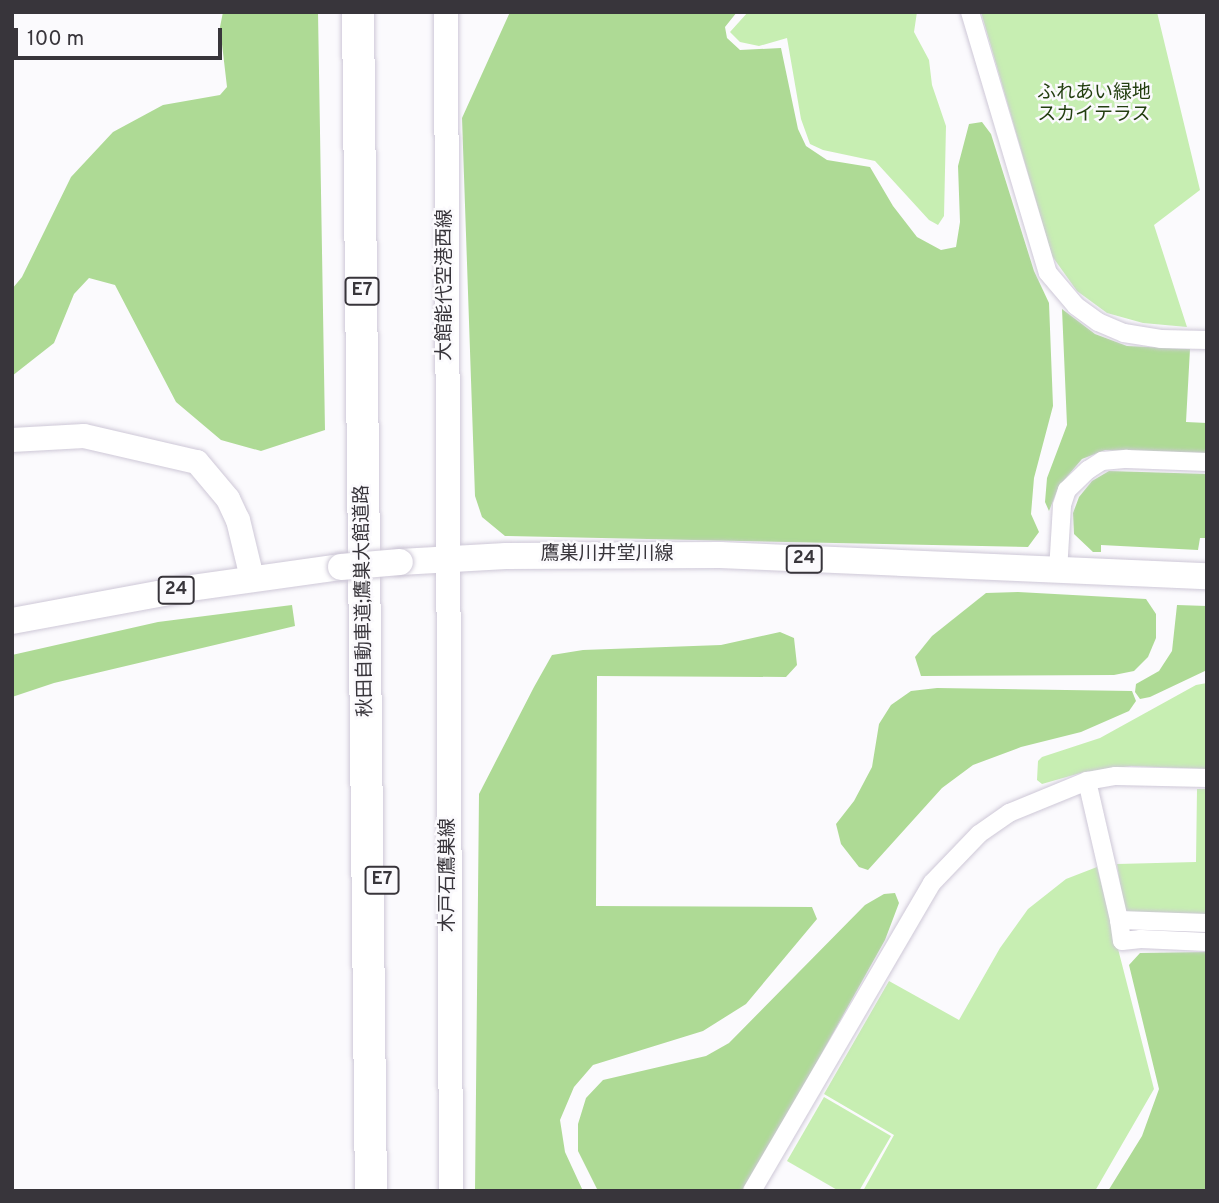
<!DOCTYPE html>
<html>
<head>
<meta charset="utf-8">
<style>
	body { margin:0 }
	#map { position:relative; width:1219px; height:1203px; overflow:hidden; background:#fbfafd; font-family:Overpass,"Noto Sans JP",sans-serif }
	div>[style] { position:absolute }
	.green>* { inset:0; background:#c7eeb2 }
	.forest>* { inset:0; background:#aeda95 }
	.roads { filter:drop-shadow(0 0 2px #cec8d7) drop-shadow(0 0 2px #cec8d7) }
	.street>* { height:18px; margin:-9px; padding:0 9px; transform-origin:9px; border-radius:9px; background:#fff }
	.secondary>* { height:24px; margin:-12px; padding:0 12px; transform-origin:12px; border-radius:12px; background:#fff }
	.primary>* { height:26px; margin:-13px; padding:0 13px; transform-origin:13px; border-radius:13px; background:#fff }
	.highway>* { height:32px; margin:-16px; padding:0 16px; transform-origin:16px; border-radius:16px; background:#fff }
	.bridges { filter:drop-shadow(0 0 2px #cec8d7) drop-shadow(0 0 2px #cec8d7) }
	.primary-bridge>* { height:26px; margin:-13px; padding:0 13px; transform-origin:13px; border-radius:13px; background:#fff }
	span { translate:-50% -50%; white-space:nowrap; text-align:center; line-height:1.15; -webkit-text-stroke:5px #fbfafd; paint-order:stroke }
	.shield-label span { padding:2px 5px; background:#fbfafd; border:2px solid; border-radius:5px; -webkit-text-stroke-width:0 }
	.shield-label { font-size:18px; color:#38353b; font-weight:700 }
	.park-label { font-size:19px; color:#233f10 }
	.street-label { font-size:19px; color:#38353b }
	.frame { position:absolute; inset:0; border:14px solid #38353b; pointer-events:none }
	.scale { position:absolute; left:14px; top:28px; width:208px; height:32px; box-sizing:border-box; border:4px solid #38353b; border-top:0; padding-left:9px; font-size:21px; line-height:24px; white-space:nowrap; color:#38353b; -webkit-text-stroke:5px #fbfafd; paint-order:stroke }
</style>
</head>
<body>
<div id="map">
	<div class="green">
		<div style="clip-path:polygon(748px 12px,917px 12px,914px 32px,929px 60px,932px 85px,946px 126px,944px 216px,938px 225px,929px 220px,875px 161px,823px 150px,810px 144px,801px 119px,787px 38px,759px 46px,740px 42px,730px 32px)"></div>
		<div style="clip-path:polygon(981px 12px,1157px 12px,1200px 190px,1154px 225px,1187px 327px,1143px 323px,1107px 313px,1077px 291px,1052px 256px)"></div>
		<div style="clip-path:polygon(1207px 683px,1207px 769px,1131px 766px,1084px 772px,1042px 784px,1037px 780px,1038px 761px,1042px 757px,1100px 738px,1196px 685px)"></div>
		<div style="clip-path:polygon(1197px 789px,1207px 789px,1207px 915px,1125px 916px,1117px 864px,1196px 862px)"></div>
		<div style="clip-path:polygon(1097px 867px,1154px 1089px,1095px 1191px,863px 1191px,894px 1135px,824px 1094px,889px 981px,959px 1020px,1000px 948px,1028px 909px,1066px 879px)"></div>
		<div style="clip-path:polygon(824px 1097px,891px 1136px,859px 1191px,839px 1191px,787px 1161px)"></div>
	</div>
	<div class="forest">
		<div style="clip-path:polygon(223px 12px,318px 12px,325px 430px,261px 451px,221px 440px,176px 402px,115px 285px,89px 278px,74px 294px,54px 343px,12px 376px,12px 289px,22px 277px,71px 177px,113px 132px,163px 105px,220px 95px,227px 87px,220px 27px)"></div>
		<div style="clip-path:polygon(510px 12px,737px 12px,725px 27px,727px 38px,740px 50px,781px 48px,798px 129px,806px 146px,827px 160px,870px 167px,893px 206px,917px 237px,941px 250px,956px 247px,960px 222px,958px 166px,969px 124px,982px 122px,991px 134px,1034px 271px,1049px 303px,1053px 406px,1034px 478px,1031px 514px,1039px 532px,1028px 547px,505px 536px,482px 517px,475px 496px,462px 118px)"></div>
		<div style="clip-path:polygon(1062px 309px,1095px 334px,1127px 346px,1190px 349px,1186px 422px,1207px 423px,1207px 454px,1105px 450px,1082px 459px,1059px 486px,1049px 511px,1045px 502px,1047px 478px,1067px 425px)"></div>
		<div style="clip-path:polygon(1109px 471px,1207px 474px,1207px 538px,1200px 538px,1198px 550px,1101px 545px,1101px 552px,1093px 552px,1074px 534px,1073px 513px,1079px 497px,1092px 481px)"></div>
		<div style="clip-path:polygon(1018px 592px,1146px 599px,1156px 614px,1156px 638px,1148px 657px,1134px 671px,1114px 675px,921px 676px,915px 657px,932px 636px,986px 593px)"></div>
		<div style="clip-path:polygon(292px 605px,295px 626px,54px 683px,12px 697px,12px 655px,158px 622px)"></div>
		<div style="clip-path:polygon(1177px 605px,1207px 606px,1207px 670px,1150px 697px,1140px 699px,1135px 692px,1136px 684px,1159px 671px,1172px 651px)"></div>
		<div style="clip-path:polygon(780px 632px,794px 638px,797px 665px,786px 677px,597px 676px,596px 906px,812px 907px,817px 919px,746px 1004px,703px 1031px,593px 1065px,574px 1087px,560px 1120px,565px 1152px,583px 1191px,475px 1191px,479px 794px,534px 687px,552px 655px,583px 650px,721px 645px)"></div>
		<div style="clip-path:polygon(937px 688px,1132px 691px,1136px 701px,1129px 711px,1081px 732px,1021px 747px,973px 765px,942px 788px,868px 870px,859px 867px,841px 844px,836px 824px,854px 801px,872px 767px,879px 724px,891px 705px,911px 691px)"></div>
		<div style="clip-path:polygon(895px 893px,899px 903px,885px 940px,745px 1191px,598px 1191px,578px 1151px,578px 1124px,586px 1098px,603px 1080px,706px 1056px,729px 1043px,865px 905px,884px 894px)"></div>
		<div style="clip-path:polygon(1207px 952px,1207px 1191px,1108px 1191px,1142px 1136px,1159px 1089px,1129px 965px,1140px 953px)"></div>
	</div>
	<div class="roads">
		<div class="street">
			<div style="left:970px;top:12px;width:272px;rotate:73.4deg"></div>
			<div style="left:1048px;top:273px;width:43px;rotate:49.7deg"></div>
			<div style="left:1076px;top:306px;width:27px;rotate:36deg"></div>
			<div style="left:1098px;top:322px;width:28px;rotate:23deg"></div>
			<div style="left:1124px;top:333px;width:37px;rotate:9deg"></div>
			<div style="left:1161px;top:339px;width:46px;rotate:1.2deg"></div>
			<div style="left:1058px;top:571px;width:66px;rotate:-86.5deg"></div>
			<div style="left:1062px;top:505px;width:16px;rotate:-72deg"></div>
			<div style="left:1067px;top:490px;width:29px;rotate:-44deg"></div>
			<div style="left:1088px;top:470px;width:17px;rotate:-33deg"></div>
			<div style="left:1102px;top:461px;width:25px;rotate:-5deg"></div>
			<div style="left:1127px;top:459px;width:80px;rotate:2.1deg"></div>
			<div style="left:1087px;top:781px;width:143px;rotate:77deg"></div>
			<div style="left:1119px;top:920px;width:88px;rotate:2deg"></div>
			<div style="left:1119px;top:920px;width:21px;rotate:82deg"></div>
			<div style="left:1122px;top:941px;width:19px;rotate:-6deg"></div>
			<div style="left:1141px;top:939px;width:66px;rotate:2.6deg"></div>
			<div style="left:752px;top:1191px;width:357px;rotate:-59.7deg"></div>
			<div style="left:932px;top:883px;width:68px;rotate:-46.2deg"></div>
			<div style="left:979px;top:834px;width:37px;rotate:-35deg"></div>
			<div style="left:1009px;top:813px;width:84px;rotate:-22.3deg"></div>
			<div style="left:1087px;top:781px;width:29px;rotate:-10deg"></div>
			<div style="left:1116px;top:776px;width:91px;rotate:1.3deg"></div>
		</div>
		<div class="secondary">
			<div style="left:446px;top:12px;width:1179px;rotate:89.76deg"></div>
			<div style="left:12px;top:440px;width:72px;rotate:-3.2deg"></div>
			<div style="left:84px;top:436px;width:116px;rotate:13deg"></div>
			<div style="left:197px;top:462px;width:48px;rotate:50deg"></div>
			<div style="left:228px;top:499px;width:23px;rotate:65deg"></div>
			<div style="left:238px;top:520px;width:60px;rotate:76.4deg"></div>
		</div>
		<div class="primary">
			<div style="left:400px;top:562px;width:106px;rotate:-3.2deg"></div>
			<div style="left:506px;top:556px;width:214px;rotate:-0.3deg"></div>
			<div style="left:720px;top:555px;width:487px;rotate:2.5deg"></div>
			<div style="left:12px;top:621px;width:175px;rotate:-10.5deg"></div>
			<div style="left:184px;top:589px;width:159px;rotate:-8deg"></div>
		</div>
		<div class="highway">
			<div style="left:358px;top:12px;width:1179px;rotate:89.37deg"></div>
		</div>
	</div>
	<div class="bridges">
		<div class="primary-bridge">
			<div style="left:341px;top:567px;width:59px;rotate:-4.8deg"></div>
		</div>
	</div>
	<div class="shield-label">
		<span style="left:362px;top:291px">E7</span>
		<span style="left:804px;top:559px">24</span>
		<span style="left:176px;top:590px">24</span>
		<span style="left:382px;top:880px">E7</span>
	</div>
	<div class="park-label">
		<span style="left:1094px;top:105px">ふれあい緑地<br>スカイテラス</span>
	</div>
	<div class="street-label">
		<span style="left:446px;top:285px;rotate:-90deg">大館能代空港西線</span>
		<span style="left:607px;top:555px">鷹巣川井堂川線</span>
		<span style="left:365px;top:601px;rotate:-91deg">秋田自動車道;鷹巣大館道路</span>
		<span style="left:449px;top:875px;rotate:-90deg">木戸石鷹巣線</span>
	</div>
	<div class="frame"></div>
	<div class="scale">100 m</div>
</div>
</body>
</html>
